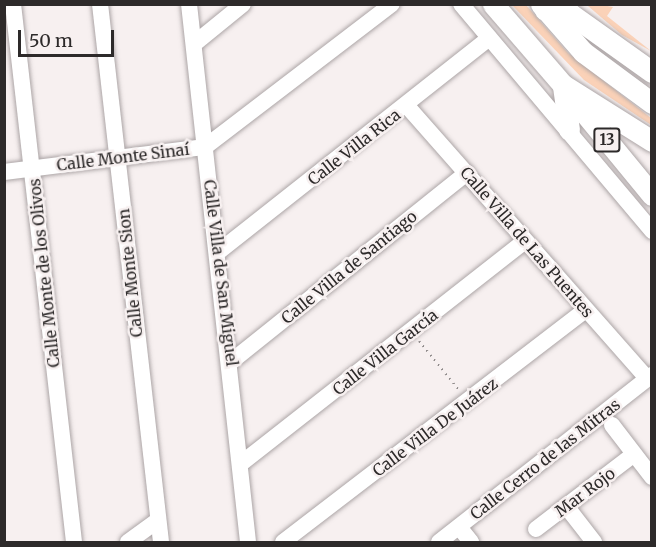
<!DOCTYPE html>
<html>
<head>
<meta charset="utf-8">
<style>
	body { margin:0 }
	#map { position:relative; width:656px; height:547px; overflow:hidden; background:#f7f0f0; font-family:Merriweather,serif }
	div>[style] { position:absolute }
	.green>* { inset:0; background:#fbd2b8 }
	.path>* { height:2px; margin-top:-1px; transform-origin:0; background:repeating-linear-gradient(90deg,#918c8c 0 1.5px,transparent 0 6px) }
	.roads { filter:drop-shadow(0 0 2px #aca5a6) drop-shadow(0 0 2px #aca5a6) }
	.minor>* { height:16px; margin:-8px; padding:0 8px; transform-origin:8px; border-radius:8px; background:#fff }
	.major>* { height:21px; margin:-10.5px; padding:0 10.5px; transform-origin:10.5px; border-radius:10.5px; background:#fff }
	span { translate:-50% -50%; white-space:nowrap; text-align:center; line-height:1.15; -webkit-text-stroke:5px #f7f0f0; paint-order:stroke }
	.shield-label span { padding:2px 4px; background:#f7f0f0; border:2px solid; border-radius:4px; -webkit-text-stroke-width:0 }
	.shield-label { font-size:15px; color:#2d2a2a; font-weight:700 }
	.street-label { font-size:16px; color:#2d2a2a }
	.frame { position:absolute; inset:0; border:6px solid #2d2a2a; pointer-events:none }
	.scale { position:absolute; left:18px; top:30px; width:96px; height:27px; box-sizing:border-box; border:3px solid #2d2a2a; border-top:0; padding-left:8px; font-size:18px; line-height:21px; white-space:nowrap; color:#2d2a2a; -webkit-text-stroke:4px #f7f0f0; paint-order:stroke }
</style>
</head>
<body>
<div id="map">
	<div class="green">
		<div style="clip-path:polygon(512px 5px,526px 5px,568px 53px,651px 118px,651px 125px,584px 80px)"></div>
		<div style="clip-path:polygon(602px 5px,613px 7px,607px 16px,651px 51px,622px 35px,588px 6px)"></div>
	</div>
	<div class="path">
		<div style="left:419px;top:341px;width:63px;rotate:50.8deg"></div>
	</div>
	<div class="roads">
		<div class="minor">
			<div style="left:13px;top:4px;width:541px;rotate:83.53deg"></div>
			<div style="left:100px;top:4px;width:541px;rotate:83.53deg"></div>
			<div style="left:189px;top:4px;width:541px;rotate:83.74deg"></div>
			<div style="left:461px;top:4px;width:297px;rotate:49.9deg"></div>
			<div style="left:194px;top:44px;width:63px;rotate:-39.2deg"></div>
			<div style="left:407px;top:106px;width:363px;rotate:48.6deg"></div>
			<div style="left:4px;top:172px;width:203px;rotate:-7.1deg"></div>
			<div style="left:205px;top:147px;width:235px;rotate:-37.4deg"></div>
			<div style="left:217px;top:253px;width:347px;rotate:-38.3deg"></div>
			<div style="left:232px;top:361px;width:301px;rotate:-38.7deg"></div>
			<div style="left:612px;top:425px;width:66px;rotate:52.4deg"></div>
			<div style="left:243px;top:462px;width:358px;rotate:-38.1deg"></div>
			<div style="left:566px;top:506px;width:46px;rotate:52.1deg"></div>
			<div style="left:459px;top:527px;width:19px;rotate:51deg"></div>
			<div style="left:536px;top:529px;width:123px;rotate:-37.4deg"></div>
			<div style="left:128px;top:542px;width:37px;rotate:-36deg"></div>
			<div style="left:283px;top:542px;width:381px;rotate:-37.5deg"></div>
			<div style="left:439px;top:542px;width:271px;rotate:-38.1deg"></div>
		</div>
		<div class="major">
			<div style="left:493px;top:4px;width:107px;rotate:49.2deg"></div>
			<div style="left:563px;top:85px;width:105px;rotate:32.2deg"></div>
			<div style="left:541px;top:4px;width:64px;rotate:48.8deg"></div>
			<div style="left:583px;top:52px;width:86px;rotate:36.5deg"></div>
			<div style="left:545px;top:10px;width:27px;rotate:10deg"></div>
			<div style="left:572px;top:15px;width:98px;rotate:35.5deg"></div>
			<div style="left:563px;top:86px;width:44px;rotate:82.2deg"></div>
			<div style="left:574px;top:100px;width:123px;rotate:50.6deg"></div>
		</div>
	</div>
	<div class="shield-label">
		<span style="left:607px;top:140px">13</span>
	</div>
	<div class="street-label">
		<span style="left:354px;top:147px;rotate:-38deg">Calle Villa Rica</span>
		<span style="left:123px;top:157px;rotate:-7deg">Calle Monte Sinaí</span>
		<span style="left:527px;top:242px;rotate:49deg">Calle Villa de Las Puentes</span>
		<span style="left:349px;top:267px;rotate:-39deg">Calle Villa de Santiago</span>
		<span style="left:44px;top:273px;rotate:-96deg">Calle Monte de los Olivos</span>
		<span style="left:130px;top:273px;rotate:-96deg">Calle Monte Sion</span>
		<span style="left:221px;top:273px;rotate:83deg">Calle Villa de San Miguel</span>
		<span style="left:385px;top:352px;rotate:-38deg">Calle Villa García</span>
		<span style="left:435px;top:427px;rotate:-37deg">Calle Villa De Juárez</span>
		<span style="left:545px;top:459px;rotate:-38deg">Calle Cerro de las Mitras</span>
		<span style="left:585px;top:492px;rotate:-37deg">Mar Rojo</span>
	</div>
	<div class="frame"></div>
	<div class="scale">50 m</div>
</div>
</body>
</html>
